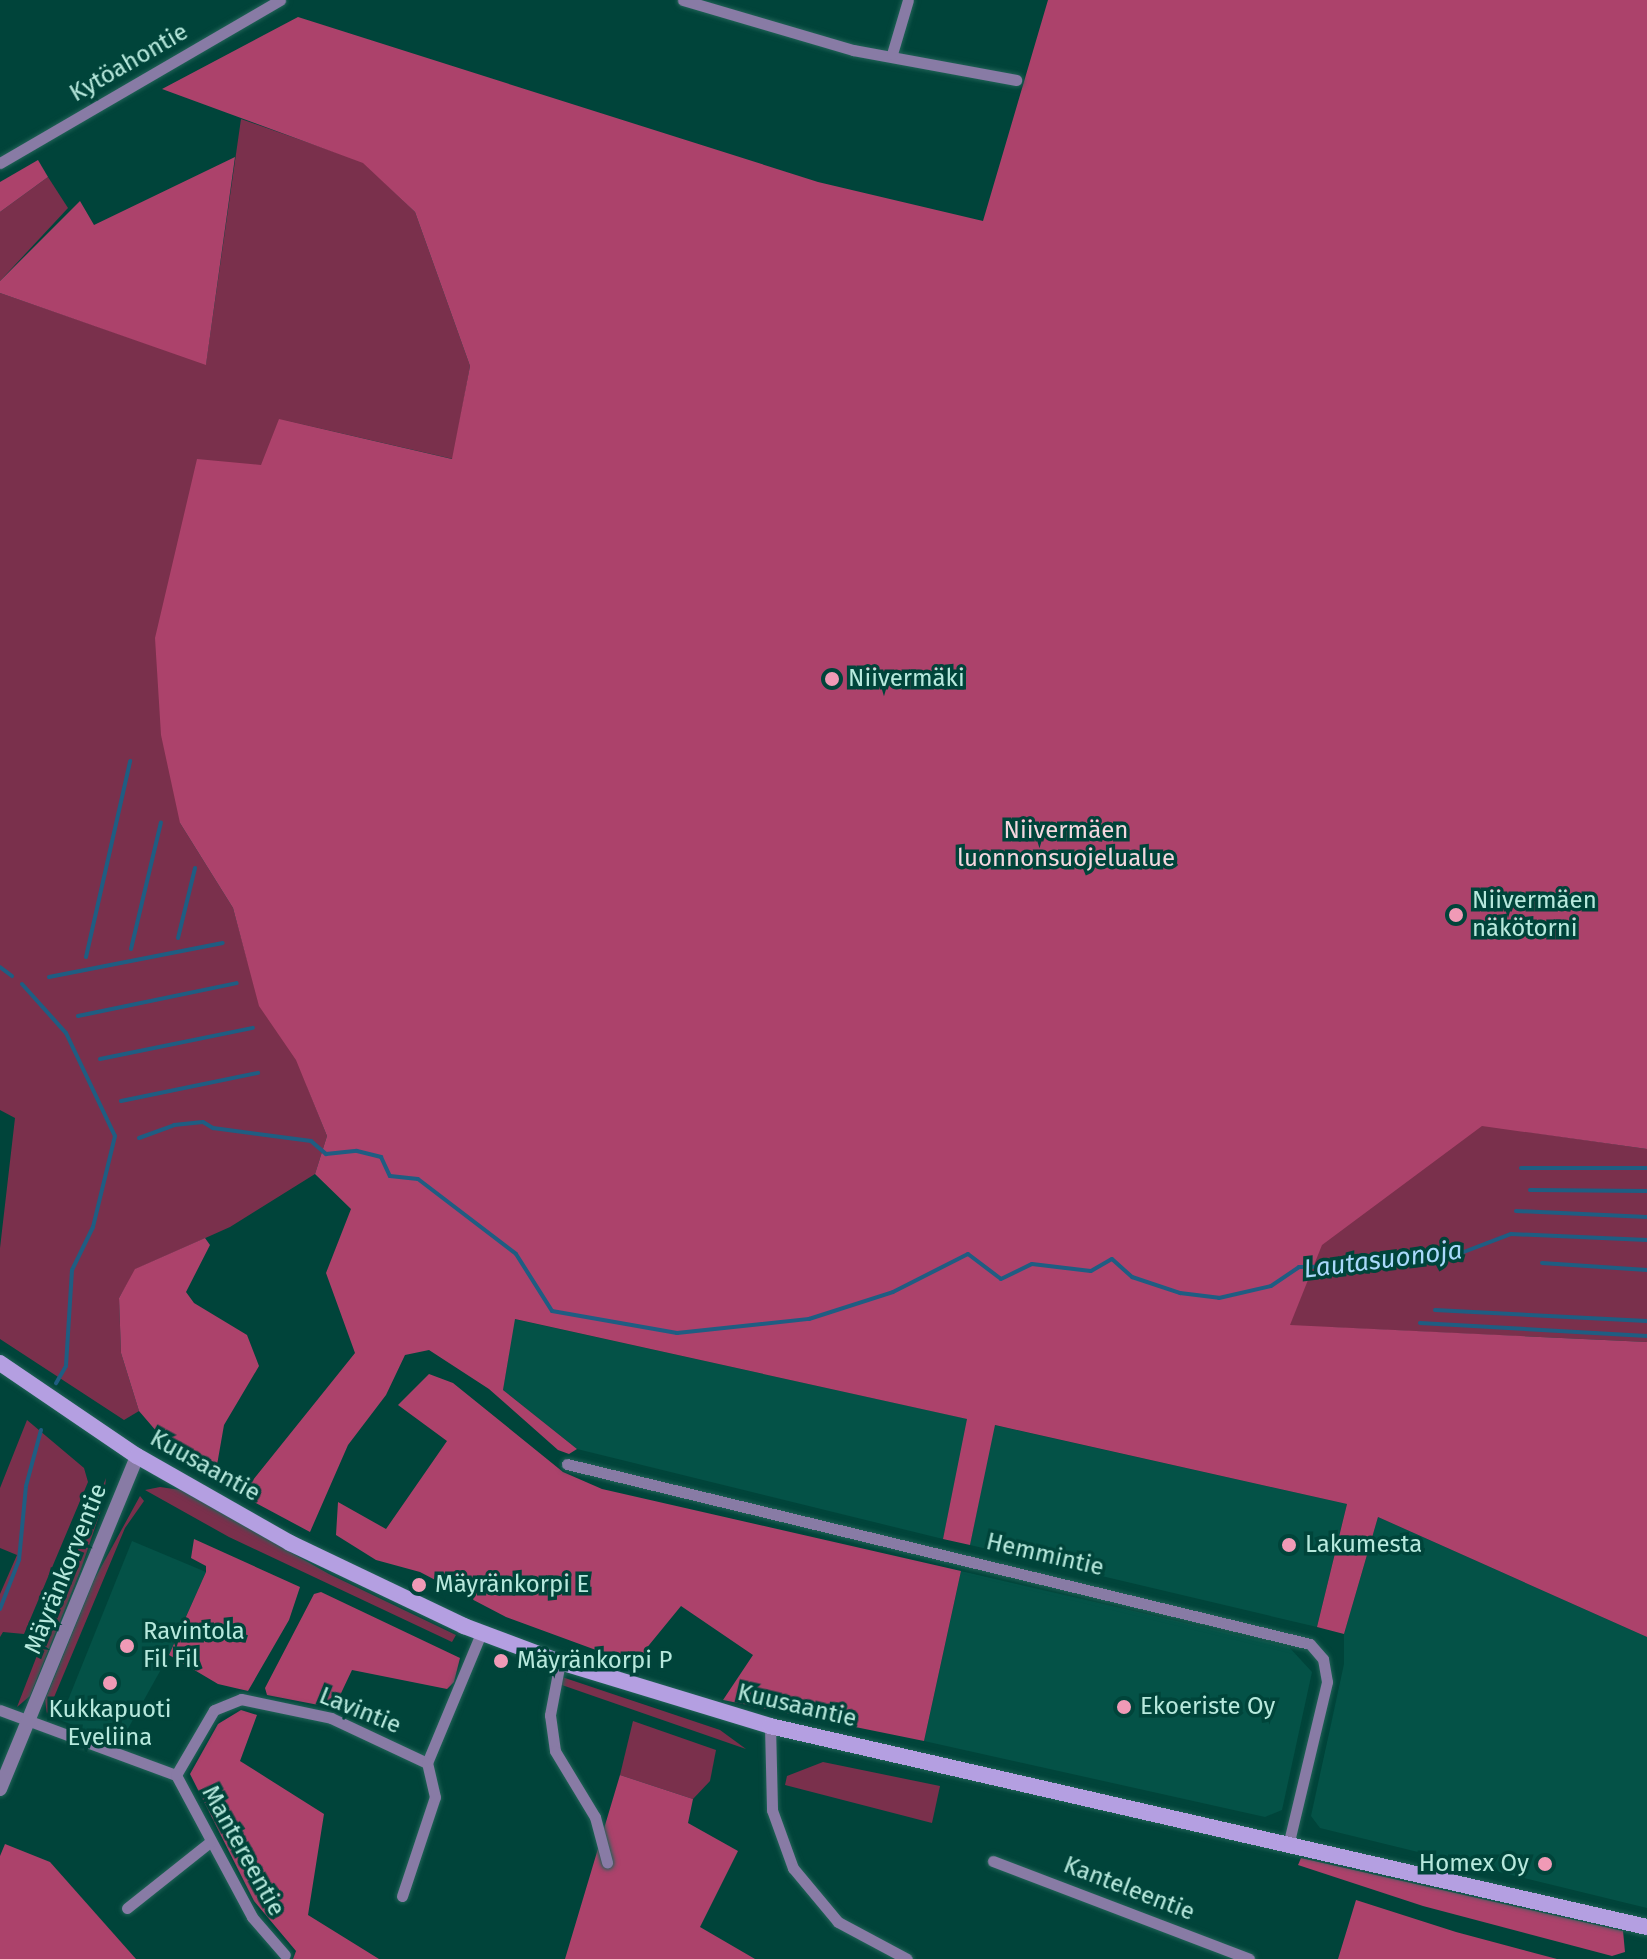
<!DOCTYPE html>
<html>
<head>
<meta charset="utf-8">
<style>
	body { margin:0 }
	#map { position:relative; width:1647px; height:1959px; overflow:hidden; background:#00443a; font-family:"Fira Sans",sans-serif }
	div>[style] { position:absolute }
	.built>* { inset:0; background:#045247 }
	.green>* { inset:0; background:#7a304c }
	.forest>* { inset:0; background:#ac426b }
	.stream>* { height:4px; margin:-2px; padding:0 2px; transform-origin:2px; border-radius:2px; background:#1f5d82 }
	.roads { filter:drop-shadow(0 0 2px #216257) drop-shadow(0 0 2px #216257) }
	.minor>* { height:11px; margin:-5.5px; padding:0 5.5px; transform-origin:5.5px; border-radius:5.5px; background:#887ba5 }
	.tertiary>* { height:14px; margin:-7px; padding:0 7px; transform-origin:7px; border-radius:7px; background:#887ba5 }
	.secondary>* { height:16px; margin:-8px; padding:0 8px; transform-origin:8px; border-radius:8px; background:#b49fe1 }
	.dots>* { width:22px; height:22px; translate:-50% -50%; box-sizing:border-box; border:4px solid #00443a; border-radius:50% }
	span { translate:-50% -50%; white-space:nowrap; text-align:center; line-height:1.15; -webkit-text-stroke:7px #00443a; paint-order:stroke }
	.street-label { font-size:24px; color:#b7e9dd }
	.poi-label { font-size:24px; color:#b7e9dd }
	.left { translate:0 -50%; text-align:left }
	.right { translate:-100% -50%; text-align:right }
	.park-label { font-size:24px; color:#f4d7df }
	.water-label { font-size:26px; color:#a9d9fb; font-style:italic }
</style>
</head>
<body>
<div id="map">
	<div class="built">
		<div style="clip-path:polygon(514px 1319px,968px 1419px,943px 1539px,577px 1449px,503px 1390px)"></div>
		<div style="clip-path:polygon(994px 1425px,1347px 1504px,1317px 1627px,970px 1545px)"></div>
		<div style="clip-path:polygon(1378px 1517px,1647px 1637px,1647px 1908px,1320px 1828px,1311px 1816px,1344px 1664px,1344px 1634px)"></div>
		<div style="clip-path:polygon(132px 1541px,206px 1572px,169px 1655px,120px 1743px,60px 1720px)"></div>
		<div style="clip-path:polygon(961px 1571px,1289px 1647px,1312px 1672px,1282px 1810px,1265px 1817px,924px 1741px)"></div>
	</div>
	<div class="green">
		<div style="clip-path:polygon(evenodd,1153px 0,1647px 0,1522px 1131px,1647px 1149px,1647px 1342px,1324px 1327px,1266px 1383px,307px 1086px,327px 1136px,315px 1174px,230px 1227px,136px 1269px,119px 1298px,121px 1353px,139px 1411px,124px 1420px,0 1339px,0 1248px,15px 1118px,0 1110px,0 293px,206px 364px,241px 119px,363px 162px,415px 212px,470px 366px,453px 459px,279px 419px,525px 477px,1008px 363px,1153px 0,188px 503px,248px 963px,233px 908px,180px 823px,188px 503px)"></div>
		<div style="clip-path:polygon(48px 177px,68px 208px,0 281px,0 212px)"></div>
		<div style="clip-path:polygon(27px 1420px,84px 1468px,88px 1482px,24px 1634px,3px 1632px,0 1637px,0 1594px,17px 1555px,0 1548px,0 1488px)"></div>
		<div style="clip-path:polygon(106px 1478px,103px 1504px,81px 1569px,30px 1696px,17px 1707px)"></div>
		<div style="clip-path:polygon(160px 1487px,181px 1490px,329px 1574px,456px 1635px,452px 1642px,229px 1537px,145px 1490px)"></div>
		<div style="clip-path:polygon(140px 1496px,144px 1501px,125px 1528px,47px 1714px,45px 1700px,94px 1580px)"></div>
		<div style="clip-path:polygon(562px 1677px,720px 1730px,746px 1749px,559px 1684px)"></div>
		<div style="clip-path:polygon(633px 1721px,716px 1750px,710px 1781px,693px 1799px,620px 1775px)"></div>
		<div style="clip-path:polygon(823px 1762px,940px 1786px,932px 1823px,785px 1785px,787px 1776px)"></div>
	</div>
	<div class="forest">
		<div style="clip-path:polygon(1048px 0,1647px 0,1647px 1149px,1482px 1126px,1322px 1245px,1290px 1325px,1647px 1342px,1647px 1637px,1378px 1517px,1344px 1634px,1317px 1627px,1347px 1504px,995px 1425px,970px 1545px,943px 1539px,967px 1419px,515px 1319px,503px 1390px,577px 1449px,569px 1454px,558px 1450px,489px 1389px,429px 1350px,405px 1355px,386px 1395px,348px 1445px,310px 1532px,241px 1495px,355px 1353px,326px 1273px,351px 1209px,315px 1174px,327px 1136px,296px 1060px,259px 1006px,233px 908px,180px 823px,161px 735px,155px 638px,197px 459px,261px 465px,279px 419px,452px 459px,470px 366px,415px 212px,363px 163px,162px 89px,298px 17px,818px 182px,983px 221px)"></div>
		<div style="clip-path:polygon(235px 157px,206px 365px,0 293px,0 281px,80px 201px,94px 225px)"></div>
		<div style="clip-path:polygon(38px 160px,48px 177px,0 212px,0 182px)"></div>
		<div style="clip-path:polygon(205px 1238px,210px 1245px,186px 1292px,194px 1303px,247px 1335px,259px 1366px,224px 1425px,217px 1465px,233px 1491px,157px 1432px,139px 1411px,121px 1353px,119px 1298px,135px 1269px)"></div>
		<div style="clip-path:polygon(429px 1374px,453px 1383px,563px 1472px,602px 1489px,961px 1571px,924px 1741px,723px 1700px,753px 1655px,681px 1606px,645px 1650px,645px 1668px,506px 1617px,420px 1572px,376px 1560px,336px 1535px,338px 1502px,386px 1529px,447px 1441px,398px 1405px)"></div>
		<div style="clip-path:polygon(194px 1539px,300px 1587px,289px 1620px,248px 1691px,218px 1684px,169px 1655px,206px 1572px,206px 1566px,191px 1558px)"></div>
		<div style="clip-path:polygon(321px 1592px,460px 1658px,454px 1682px,447px 1689px,352px 1670px,334px 1708px,267px 1695px,265px 1688px,314px 1594px)"></div>
		<div style="clip-path:polygon(241px 1710px,257px 1715px,240px 1761px,324px 1814px,308px 1915px,379px 1959px,293px 1959px,296px 1951px,254px 1901px,190px 1774px,218px 1724px)"></div>
		<div style="clip-path:polygon(620px 1775px,693px 1799px,688px 1823px,738px 1851px,700px 1927px,755px 1959px,565px 1959px)"></div>
		<div style="clip-path:polygon(5px 1844px,50px 1862px,136px 1959px,0 1959px,0 1856px)"></div>
		<div style="clip-path:polygon(1301px 1858px,1623px 1931px,1625px 1952px,1612px 1956px,1423px 1906px,1298px 1865px)"></div>
		<div style="clip-path:polygon(1356px 1900px,1456px 1932px,1557px 1959px,1338px 1959px)"></div>
	</div>
	<div class="stream">
		<div style="left:178px;top:938px;width:72px;rotate:-76.3deg"></div>
		<div style="left:131px;top:949px;width:130px;rotate:-76.7deg"></div>
		<div style="left:86px;top:957px;width:201px;rotate:-77.3deg"></div>
		<div style="left:0;top:967px;width:15px;rotate:37deg"></div>
		<div style="left:49px;top:977px;width:177px;rotate:-11.1deg"></div>
		<div style="left:22px;top:984px;width:66px;rotate:48.1deg"></div>
		<div style="left:66px;top:1033px;width:114px;rotate:64.6deg"></div>
		<div style="left:115px;top:1136px;width:94px;rotate:103.6deg"></div>
		<div style="left:93px;top:1227px;width:48px;rotate:116deg"></div>
		<div style="left:72px;top:1270px;width:96px;rotate:93.6deg"></div>
		<div style="left:66px;top:1366px;width:20px;rotate:120deg"></div>
		<div style="left:78px;top:1016px;width:162px;rotate:-11.7deg"></div>
		<div style="left:100px;top:1059px;width:156px;rotate:-11.5deg"></div>
		<div style="left:121px;top:1101px;width:140px;rotate:-11.6deg"></div>
		<div style="left:139px;top:1138px;width:37px;rotate:-20deg"></div>
		<div style="left:174px;top:1125px;width:29px;rotate:-6deg"></div>
		<div style="left:203px;top:1122px;width:12px;rotate:31deg"></div>
		<div style="left:213px;top:1128px;width:99px;rotate:7.6deg"></div>
		<div style="left:311px;top:1141px;width:20px;rotate:41deg"></div>
		<div style="left:326px;top:1154px;width:31px;rotate:-6deg"></div>
		<div style="left:357px;top:1151px;width:25px;rotate:14deg"></div>
		<div style="left:381px;top:1157px;width:21px;rotate:65deg"></div>
		<div style="left:390px;top:1176px;width:28px;rotate:6deg"></div>
		<div style="left:418px;top:1179px;width:123px;rotate:37.4deg"></div>
		<div style="left:516px;top:1254px;width:67px;rotate:57.7deg"></div>
		<div style="left:552px;top:1311px;width:127px;rotate:10deg"></div>
		<div style="left:677px;top:1333px;width:133px;rotate:-6.1deg"></div>
		<div style="left:809px;top:1319px;width:88px;rotate:-17.8deg"></div>
		<div style="left:893px;top:1292px;width:84px;rotate:-26.9deg"></div>
		<div style="left:968px;top:1254px;width:41px;rotate:37.1deg"></div>
		<div style="left:1001px;top:1279px;width:34px;rotate:-26deg"></div>
		<div style="left:1032px;top:1264px;width:59px;rotate:6.8deg"></div>
		<div style="left:1091px;top:1271px;width:24px;rotate:-30deg"></div>
		<div style="left:1112px;top:1259px;width:27px;rotate:42deg"></div>
		<div style="left:1132px;top:1277px;width:51px;rotate:18.4deg"></div>
		<div style="left:1180px;top:1293px;width:39px;rotate:7deg"></div>
		<div style="left:1219px;top:1298px;width:53px;rotate:-13deg"></div>
		<div style="left:1271px;top:1286px;width:34px;rotate:-34deg"></div>
		<div style="left:1299px;top:1267px;width:69px;rotate:-0.8deg"></div>
		<div style="left:1368px;top:1266px;width:94px;rotate:-8deg"></div>
		<div style="left:1461px;top:1253px;width:53px;rotate:-20.8deg"></div>
		<div style="left:1511px;top:1234px;width:136px;rotate:2.5deg"></div>
		<div style="left:1521px;top:1168px;width:126px"></div>
		<div style="left:1530px;top:1190px;width:117px;rotate:0.5deg"></div>
		<div style="left:1516px;top:1211px;width:131px;rotate:2.6deg"></div>
		<div style="left:1542px;top:1263px;width:105px;rotate:3.8deg"></div>
		<div style="left:1435px;top:1310px;width:212px;rotate:3deg"></div>
		<div style="left:1420px;top:1323px;width:227px;rotate:3.3deg"></div>
		<div style="left:0;top:1609px;width:53px;rotate:-68.8deg"></div>
		<div style="left:19px;top:1560px;width:74px;rotate:-84.6deg"></div>
		<div style="left:26px;top:1486px;width:58px;rotate:-75deg"></div>
	</div>
	<div class="roads">
		<div class="minor">
			<div style="left:683px;top:0;width:177px;rotate:16.4deg"></div>
			<div style="left:853px;top:50px;width:166px;rotate:10.4deg"></div>
			<div style="left:892px;top:54px;width:56px;rotate:-73.5deg"></div>
			<div style="left:0;top:163px;width:324px;rotate:-30.2deg"></div>
			<div style="left:567px;top:1464px;width:764px;rotate:13.62deg"></div>
			<div style="left:1310px;top:1644px;width:20px;rotate:49deg"></div>
			<div style="left:1323px;top:1659px;width:23px;rotate:80deg"></div>
			<div style="left:1327px;top:1682px;width:164px;rotate:103.4deg"></div>
			<div style="left:560px;top:1662px;width:54px;rotate:100.7deg"></div>
			<div style="left:550px;top:1715px;width:36px;rotate:82deg"></div>
			<div style="left:555px;top:1751px;width:77px;rotate:58.8deg"></div>
			<div style="left:595px;top:1817px;width:47px;rotate:75.1deg"></div>
			<div style="left:0;top:1710px;width:188px;rotate:20.3deg"></div>
			<div style="left:176px;top:1775px;width:161px;rotate:61.8deg"></div>
			<div style="left:252px;top:1917px;width:50px;rotate:49deg"></div>
			<div style="left:770px;top:1726px;width:84px;rotate:88.6deg"></div>
			<div style="left:772px;top:1810px;width:62px;rotate:70.1deg"></div>
			<div style="left:793px;top:1868px;width:70px;rotate:50.2deg"></div>
			<div style="left:838px;top:1922px;width:78px;rotate:28.2deg"></div>
			<div style="left:176px;top:1775px;width:75px;rotate:-59.7deg"></div>
			<div style="left:214px;top:1710px;width:29px;rotate:-22deg"></div>
			<div style="left:241px;top:1699px;width:92px;rotate:11.9deg"></div>
			<div style="left:331px;top:1718px;width:106px;rotate:25.1deg"></div>
			<div style="left:427px;top:1763px;width:141px;rotate:-67.4deg"></div>
			<div style="left:993px;top:1861px;width:274px;rotate:20.9deg"></div>
			<div style="left:402px;top:1896px;width:104px;rotate:-71.6deg"></div>
			<div style="left:435px;top:1797px;width:35px;rotate:-103deg"></div>
			<div style="left:127px;top:1908px;width:106px;rotate:-38.5deg"></div>
		</div>
		<div class="tertiary">
			<div style="left:0;top:1789px;width:360px;rotate:-67.6deg"></div>
		</div>
		<div class="secondary">
			<div style="left:0;top:1363px;width:166px;rotate:34.2deg"></div>
			<div style="left:137px;top:1456px;width:176px;rotate:29.6deg"></div>
			<div style="left:290px;top:1543px;width:193px;rotate:25.5deg"></div>
			<div style="left:464px;top:1626px;width:103px;rotate:20.6deg"></div>
			<div style="left:560px;top:1662px;width:220px;rotate:16.9deg"></div>
			<div style="left:770px;top:1726px;width:900px;rotate:12.91deg"></div>
		</div>
	</div>
	<div class="dots">
		<div style="left:832px;top:679px;background:#f09ab6"></div>
		<div style="left:1456px;top:915px;background:#f09ab6"></div>
		<div style="left:1289px;top:1545px;background:#f09ab6"></div>
		<div style="left:419px;top:1585px;background:#f09ab6"></div>
		<div style="left:127px;top:1646px;background:#f09ab6"></div>
		<div style="left:501px;top:1661px;background:#f09ab6"></div>
		<div style="left:110px;top:1683px;background:#f09ab6"></div>
		<div style="left:1124px;top:1707px;background:#f09ab6"></div>
		<div style="left:1545px;top:1864px;background:#f09ab6"></div>
	</div>
	<div class="street-label">
		<span style="left:129px;top:63px;rotate:-30deg">Kytöahontie</span>
		<span style="left:205px;top:1466px;rotate:29deg">Kuusaantie</span>
		<span style="left:1045px;top:1555px;rotate:13deg">Hemmintie</span>
		<span style="left:66px;top:1569px;rotate:-68deg">Mäyränkorventie</span>
		<span style="left:797px;top:1706px;rotate:13deg">Kuusaantie</span>
		<span style="left:360px;top:1711px;rotate:22deg">Lavintie</span>
		<span style="left:243px;top:1851px;rotate:61deg">Mantereentie</span>
		<span style="left:1129px;top:1889px;rotate:21deg">Kanteleentie</span>
	</div>
	<div class="poi-label">
		<span class="left" style="left:848px;top:679px">Niivermäki</span>
		<span class="left" style="left:1472px;top:915px">Niivermäen<br>näkötorni</span>
		<span class="left" style="left:1305px;top:1545px">Lakumesta</span>
		<span class="left" style="left:435px;top:1585px">Mäyränkorpi E</span>
		<span class="left" style="left:143px;top:1646px">Ravintola<br>Fil Fil</span>
		<span class="left" style="left:517px;top:1661px">Mäyränkorpi P</span>
		<span class="left" style="left:1140px;top:1707px">Ekoeriste Oy</span>
		<span style="left:110px;top:1724px">Kukkapuoti<br>Eveliina</span>
		<span class="right" style="left:1529px;top:1864px">Homex Oy</span>
	</div>
	<div class="park-label">
		<span style="left:1066px;top:845px">Niivermäen<br>luonnonsuojelualue</span>
	</div>
	<div class="water-label">
		<span style="left:1383px;top:1260px;rotate:-7deg">Lautasuonoja</span>
	</div>
</div>
</body>
</html>
